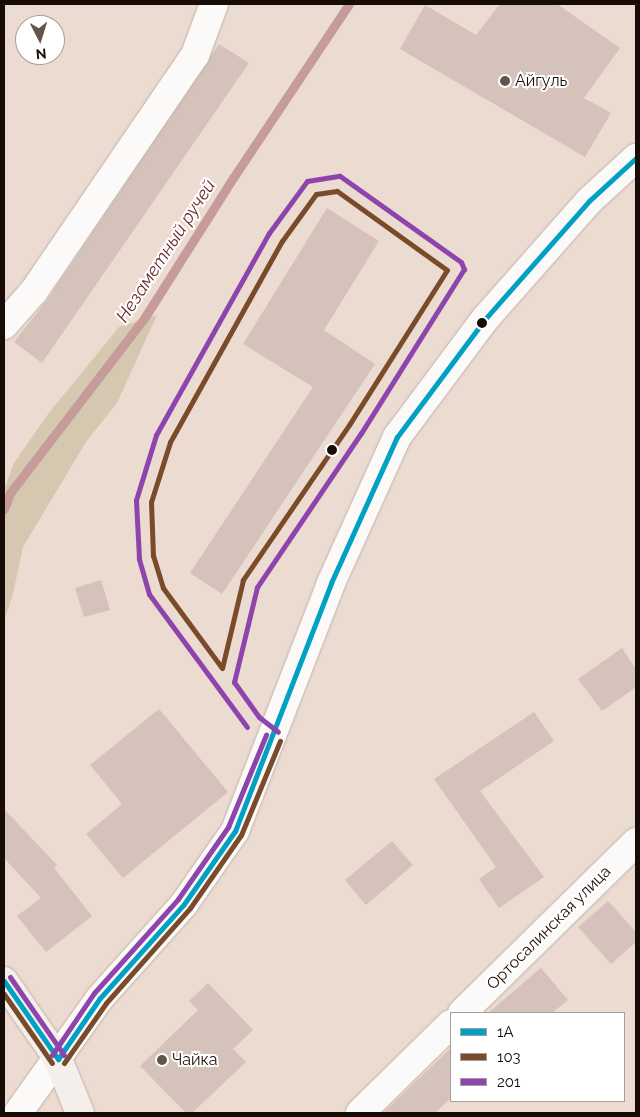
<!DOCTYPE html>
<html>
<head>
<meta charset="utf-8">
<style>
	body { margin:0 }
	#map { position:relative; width:640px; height:1117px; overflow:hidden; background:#ecdbd0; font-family:Raleway,sans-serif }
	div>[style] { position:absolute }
	.green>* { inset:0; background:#d6c8b0 }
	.stream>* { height:9px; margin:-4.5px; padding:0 4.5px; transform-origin:4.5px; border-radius:4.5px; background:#c59c9a }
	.building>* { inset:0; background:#d4c2bb }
	.roads { filter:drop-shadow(0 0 1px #c1b3ab) drop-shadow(0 0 1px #c1b3ab) }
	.minor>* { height:28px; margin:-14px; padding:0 14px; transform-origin:14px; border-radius:14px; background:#fcfaf8 }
	.major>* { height:28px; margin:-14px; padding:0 14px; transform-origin:14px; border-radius:14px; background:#f4efea }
	.bus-1>* { height:5px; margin:-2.5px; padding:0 2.5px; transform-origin:2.5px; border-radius:2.5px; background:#01a1c4 }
	.bus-2>* { height:5px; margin:-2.5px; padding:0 2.5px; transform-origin:2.5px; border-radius:2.5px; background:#7a4b2a }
	.bus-3>* { height:5px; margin:-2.5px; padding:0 2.5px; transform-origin:2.5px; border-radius:2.5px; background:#8e44ad }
	.dots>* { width:14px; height:14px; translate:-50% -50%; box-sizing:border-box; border:2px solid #fff; border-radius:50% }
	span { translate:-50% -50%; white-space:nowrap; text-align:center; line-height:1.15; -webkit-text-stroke:4px #fff; paint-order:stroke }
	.poi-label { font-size:16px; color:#180d06 }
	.left { translate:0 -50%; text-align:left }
	.street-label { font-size:16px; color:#180d06 }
	.water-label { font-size:18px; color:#6a2930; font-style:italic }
	.frame { position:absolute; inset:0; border:5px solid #180d06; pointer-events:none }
	.legend { position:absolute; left:450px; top:1012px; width:175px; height:90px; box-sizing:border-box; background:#fff; border:1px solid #a39e9b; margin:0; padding:6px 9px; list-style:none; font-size:15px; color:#180d06 }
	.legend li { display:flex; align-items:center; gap:10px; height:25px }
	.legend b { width:25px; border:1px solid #a39e9b }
	.north { position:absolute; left:15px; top:15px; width:50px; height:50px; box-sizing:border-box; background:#fff; border:1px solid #a39e9b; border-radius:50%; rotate:175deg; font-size:14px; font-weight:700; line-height:20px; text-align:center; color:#180d06 }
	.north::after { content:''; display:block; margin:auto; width:18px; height:22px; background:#62554d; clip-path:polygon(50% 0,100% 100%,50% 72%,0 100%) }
</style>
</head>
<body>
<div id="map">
	<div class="green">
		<div style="clip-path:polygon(157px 315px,117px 403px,86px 442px,23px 547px,13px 594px,4px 622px,4px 490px,14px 463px,48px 414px,119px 327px)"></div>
	</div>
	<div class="stream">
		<div style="left:4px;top:509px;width:17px;rotate:-69deg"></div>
		<div style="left:10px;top:493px;width:222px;rotate:-52.5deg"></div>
		<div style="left:145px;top:317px;width:165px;rotate:-57.7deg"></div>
		<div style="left:233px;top:178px;width:209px;rotate:-56.3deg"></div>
	</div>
	<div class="building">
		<div style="clip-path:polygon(500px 4px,557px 4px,620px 48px,584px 98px,611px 113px,585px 157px,400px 49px,425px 5px,476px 35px)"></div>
		<div style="clip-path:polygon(219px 44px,249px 63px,42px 363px,14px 342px,47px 300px)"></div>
		<div style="clip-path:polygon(327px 208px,379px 241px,324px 330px,375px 364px,222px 594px,190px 573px,313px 387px,243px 344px)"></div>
		<div style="clip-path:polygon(101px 580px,110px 610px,84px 617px,75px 588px)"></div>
		<div style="clip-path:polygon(622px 648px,636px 669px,636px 687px,602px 711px,578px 679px)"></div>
		<div style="clip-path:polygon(159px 709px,228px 792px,123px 878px,86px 834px,122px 804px,90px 765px)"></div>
		<div style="clip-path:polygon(534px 712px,554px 741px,480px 791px,544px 877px,499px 908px,479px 879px,496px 867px,434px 779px)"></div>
		<div style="clip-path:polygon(4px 809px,57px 865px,54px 868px,92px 916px,46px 952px,17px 916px,41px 898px,4px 858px)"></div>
		<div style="clip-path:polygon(392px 841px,413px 865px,366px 905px,345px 880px)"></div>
		<div style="clip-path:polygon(608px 901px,636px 932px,636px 942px,611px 964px,578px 927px)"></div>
		<div style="clip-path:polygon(541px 968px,568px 1000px,552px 1013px,488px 1013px)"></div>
		<div style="clip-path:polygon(208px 983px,253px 1030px,233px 1049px,246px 1062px,192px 1113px,186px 1113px,140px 1066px,198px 1010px,189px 1001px)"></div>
		<div style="clip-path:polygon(451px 1048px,451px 1098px,435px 1113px,383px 1113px)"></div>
	</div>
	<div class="roads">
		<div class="minor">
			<div style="left:4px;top:325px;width:45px;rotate:-48.6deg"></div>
			<div style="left:34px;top:291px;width:286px;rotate:-55.7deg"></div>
			<div style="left:195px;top:55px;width:54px;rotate:-69.6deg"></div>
			<div style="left:462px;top:1013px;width:244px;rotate:-44.5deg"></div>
			<div style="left:18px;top:1113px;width:141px;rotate:-54.5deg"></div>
			<div style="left:100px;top:998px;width:126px;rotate:-48.2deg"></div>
			<div style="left:184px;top:904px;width:89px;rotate:-55.1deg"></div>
			<div style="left:235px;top:831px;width:266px;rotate:-68.8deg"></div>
			<div style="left:331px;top:583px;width:160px;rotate:-65.7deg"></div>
			<div style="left:397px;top:437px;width:147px;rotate:-53.3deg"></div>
			<div style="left:485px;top:319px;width:157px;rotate:-48.6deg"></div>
			<div style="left:589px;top:201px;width:64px;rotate:-42.5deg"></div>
			<div style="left:360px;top:1113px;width:127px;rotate:-44.4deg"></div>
		</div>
		<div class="major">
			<div style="left:4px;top:981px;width:95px;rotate:55.3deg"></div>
			<div style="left:58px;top:1059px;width:58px;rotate:67.8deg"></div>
		</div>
	</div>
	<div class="bus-1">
		<div style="left:4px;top:981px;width:95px;rotate:55.3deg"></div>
		<div style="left:58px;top:1059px;width:74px;rotate:-55.5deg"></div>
		<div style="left:100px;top:998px;width:126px;rotate:-48.2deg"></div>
		<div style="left:184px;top:904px;width:89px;rotate:-55.1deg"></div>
		<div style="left:235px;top:831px;width:266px;rotate:-68.8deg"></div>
		<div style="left:331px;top:583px;width:160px;rotate:-65.7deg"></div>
		<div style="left:397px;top:437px;width:147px;rotate:-53.3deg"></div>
		<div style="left:485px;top:319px;width:157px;rotate:-48.6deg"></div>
		<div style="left:589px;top:201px;width:64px;rotate:-42.5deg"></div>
	</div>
	<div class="bus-2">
		<div style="left:337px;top:191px;width:135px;rotate:35.7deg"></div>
		<div style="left:447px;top:270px;width:183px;rotate:122.3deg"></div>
		<div style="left:349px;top:425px;width:188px;rotate:124.4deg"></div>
		<div style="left:243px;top:580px;width:90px;rotate:103.4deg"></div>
		<div style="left:222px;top:668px;width:99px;rotate:-126.4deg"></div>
		<div style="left:163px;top:588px;width:34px;rotate:-107deg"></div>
		<div style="left:153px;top:556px;width:54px;rotate:-92.1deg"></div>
		<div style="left:151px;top:502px;width:63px;rotate:-72.4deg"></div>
		<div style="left:170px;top:442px;width:230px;rotate:-60.9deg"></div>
		<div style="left:282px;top:241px;width:58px;rotate:-54.1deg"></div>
		<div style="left:316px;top:194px;width:21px;rotate:-8deg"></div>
		<div style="left:4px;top:994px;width:84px;rotate:55.2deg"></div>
		<div style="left:64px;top:1063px;width:73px;rotate:-55deg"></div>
		<div style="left:106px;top:1003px;width:127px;rotate:-48.5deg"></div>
		<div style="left:190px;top:908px;width:89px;rotate:-55.1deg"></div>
		<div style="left:241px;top:835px;width:102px;rotate:-67.5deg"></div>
	</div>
	<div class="bus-3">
		<div style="left:247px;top:727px;width:165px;rotate:-126.4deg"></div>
		<div style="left:149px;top:594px;width:37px;rotate:-106deg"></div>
		<div style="left:139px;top:558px;width:58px;rotate:-93deg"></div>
		<div style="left:136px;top:500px;width:68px;rotate:-72.9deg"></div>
		<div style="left:156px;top:435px;width:231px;rotate:-60.8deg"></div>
		<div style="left:269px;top:233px;width:64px;rotate:-53.8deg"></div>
		<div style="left:307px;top:181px;width:33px;rotate:-9deg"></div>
		<div style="left:340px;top:176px;width:148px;rotate:35.4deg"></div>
		<div style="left:461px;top:262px;width:8px;rotate:67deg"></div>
		<div style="left:464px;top:269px;width:194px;rotate:122.1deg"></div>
		<div style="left:361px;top:433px;width:186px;rotate:124deg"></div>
		<div style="left:257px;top:587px;width:98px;rotate:103.6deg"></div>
		<div style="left:234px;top:682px;width:43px;rotate:54.5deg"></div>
		<div style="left:259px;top:717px;width:24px;rotate:38deg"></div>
		<div style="left:10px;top:977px;width:95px;rotate:55.3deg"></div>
		<div style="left:52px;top:1055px;width:75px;rotate:-55.9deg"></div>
		<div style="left:94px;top:993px;width:126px;rotate:-48.2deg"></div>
		<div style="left:178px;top:899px;width:88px;rotate:-55.2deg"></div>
		<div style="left:228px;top:827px;width:100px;rotate:-67.6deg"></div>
	</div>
	<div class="dots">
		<div style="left:505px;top:81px;background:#62554d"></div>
		<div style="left:482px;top:323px;background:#180d06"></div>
		<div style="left:332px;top:450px;background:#180d06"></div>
		<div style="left:162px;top:1060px;background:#62554d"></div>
	</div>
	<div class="poi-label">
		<span class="left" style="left:515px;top:81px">Айгуль</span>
		<span class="left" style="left:172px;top:1060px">Чайка</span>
	</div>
	<div class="street-label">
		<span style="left:549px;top:928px;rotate:-45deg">Ортосалинская улица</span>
	</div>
	<div class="water-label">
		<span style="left:166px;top:251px;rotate:-57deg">Незаметный ручей</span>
	</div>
	<div class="frame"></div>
	<ul class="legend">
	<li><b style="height:6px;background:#01a1c4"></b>1А</li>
	<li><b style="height:6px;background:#7a4b2a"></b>103</li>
	<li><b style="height:6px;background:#8e44ad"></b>201</li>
	</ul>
	<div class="north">N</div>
</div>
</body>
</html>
